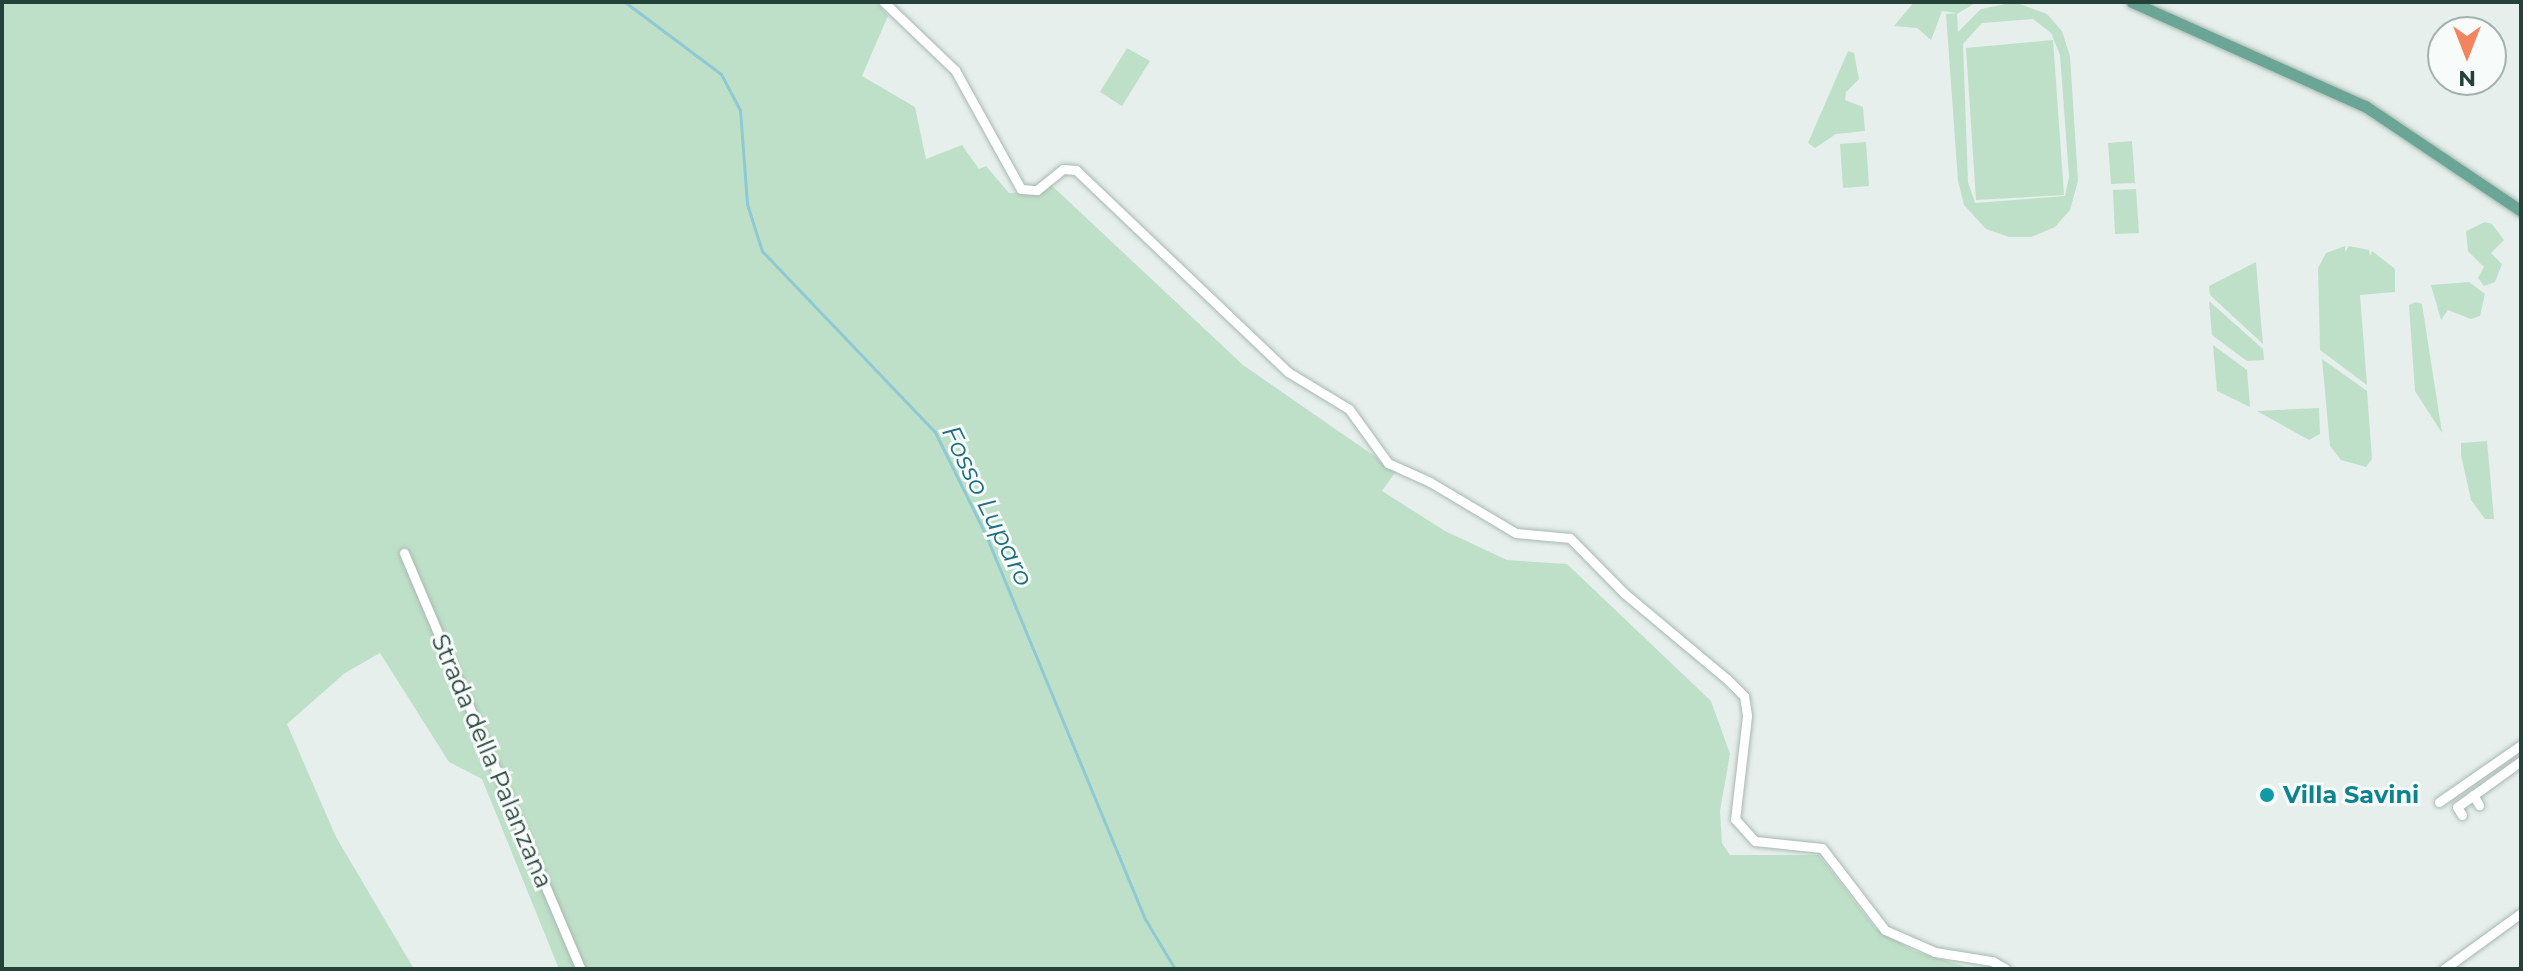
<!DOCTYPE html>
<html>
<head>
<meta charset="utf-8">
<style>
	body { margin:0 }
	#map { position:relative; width:2523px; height:971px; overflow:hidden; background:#e6efeb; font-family:Montserrat,sans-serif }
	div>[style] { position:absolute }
	.green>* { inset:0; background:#bfe0c8 }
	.stream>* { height:3px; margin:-1.5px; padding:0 1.5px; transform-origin:1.5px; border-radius:1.5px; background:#8ec9d4 }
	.roads { filter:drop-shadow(0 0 2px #a8b8b2) drop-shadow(0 0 2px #a8b8b2) }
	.minor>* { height:9px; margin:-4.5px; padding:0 4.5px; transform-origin:4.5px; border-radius:4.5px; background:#fff }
	.major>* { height:11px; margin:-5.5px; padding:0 5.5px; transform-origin:5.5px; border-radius:5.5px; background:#6aa596 }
	.dots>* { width:22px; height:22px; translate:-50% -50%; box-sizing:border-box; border:4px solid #f7fbf9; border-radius:50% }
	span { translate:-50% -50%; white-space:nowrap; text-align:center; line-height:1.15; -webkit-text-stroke:6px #f7fbf9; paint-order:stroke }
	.street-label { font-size:24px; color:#24423a }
	.culture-label { font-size:24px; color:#0d838f; font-weight:700 }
	.left { translate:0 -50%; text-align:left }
	.water-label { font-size:26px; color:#1c6f80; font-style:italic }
	.frame { position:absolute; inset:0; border:4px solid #24423a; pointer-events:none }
	.north { position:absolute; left:2427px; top:16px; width:80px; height:80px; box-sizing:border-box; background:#f7fbf9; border:2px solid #a3b1ad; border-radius:50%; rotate:180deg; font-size:22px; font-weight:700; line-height:32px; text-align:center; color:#24423a }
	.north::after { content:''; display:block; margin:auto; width:28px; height:36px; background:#f4845f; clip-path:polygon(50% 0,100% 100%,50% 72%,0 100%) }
</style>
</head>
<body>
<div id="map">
	<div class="green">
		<div style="clip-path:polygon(2px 2px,877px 2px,888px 16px,862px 76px,915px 107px,926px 159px,962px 145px,979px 169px,986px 166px,1009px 193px,1030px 192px,1047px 181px,1243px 365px,1396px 471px,1382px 491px,1445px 531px,1507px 560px,1567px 564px,1711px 701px,1730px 754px,1720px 811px,1722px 843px,1730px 855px,1819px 855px,1875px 928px,1914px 951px,1973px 969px,559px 969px,482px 779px,449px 762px,380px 653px,345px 673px,287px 724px,336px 837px,414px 969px,2px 969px)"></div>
		<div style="clip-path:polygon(evenodd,1914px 2px,1977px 2px,1957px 14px,1958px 32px,1981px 9px,2015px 2px,2047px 14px,2062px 31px,2070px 56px,2078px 181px,2070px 210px,2055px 227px,2031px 237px,2009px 237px,1986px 229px,1964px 205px,1958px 181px,1946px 14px,1957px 13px,1942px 11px,1931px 40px,1917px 28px,1894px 26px,1914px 2px,2033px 19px,2051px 33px,2060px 55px,2069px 177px,2065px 196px,1975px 203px,1968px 182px,1963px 44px,1982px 23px,2033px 19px)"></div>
		<div style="clip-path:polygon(2053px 40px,2064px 195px,1976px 200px,1966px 48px)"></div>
		<div style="clip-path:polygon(1127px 48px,1150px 61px,1122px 106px,1100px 92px)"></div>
		<div style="clip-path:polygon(1848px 51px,1854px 53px,1859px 79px,1846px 92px,1845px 100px,1863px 107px,1865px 131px,1836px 134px,1815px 148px,1808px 143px)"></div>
		<div style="clip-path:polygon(2132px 141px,2135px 183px,2111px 184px,2108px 143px)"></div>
		<div style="clip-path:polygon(1866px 142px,1869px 186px,1843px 188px,1840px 144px)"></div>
		<div style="clip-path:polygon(2136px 189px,2139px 233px,2115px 234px,2113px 190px)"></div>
		<div style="clip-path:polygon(2485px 222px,2492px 224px,2504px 240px,2491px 253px,2502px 264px,2495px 282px,2484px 286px,2478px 278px,2484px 267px,2468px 251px,2466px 231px)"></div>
		<div style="clip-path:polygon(2345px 246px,2345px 252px,2349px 246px,2369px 250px,2370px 256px,2372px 251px,2395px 269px,2395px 292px,2360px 295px,2367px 385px,2320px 350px,2318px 268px,2326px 253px)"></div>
		<div style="clip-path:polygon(2256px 262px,2259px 299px,2263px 344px,2210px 295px,2209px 286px)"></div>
		<div style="clip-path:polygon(2469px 282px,2485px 294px,2480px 316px,2471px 319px,2448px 310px,2441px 320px,2431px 285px)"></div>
		<div style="clip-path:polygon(2209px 301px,2263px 349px,2264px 360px,2247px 361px,2212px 335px)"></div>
		<div style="clip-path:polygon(2416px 302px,2422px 304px,2442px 433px,2415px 391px,2409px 305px)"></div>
		<div style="clip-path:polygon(2213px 345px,2247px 370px,2250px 407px,2217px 391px)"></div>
		<div style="clip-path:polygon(2322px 359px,2367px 391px,2372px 459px,2366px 467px,2341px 460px,2330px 446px)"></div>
		<div style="clip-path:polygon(2319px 408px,2320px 434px,2309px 440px,2257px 411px)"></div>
		<div style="clip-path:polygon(2487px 441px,2494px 519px,2485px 519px,2471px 500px,2461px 455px,2461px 443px)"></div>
	</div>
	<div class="stream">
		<div style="left:625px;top:2px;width:120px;rotate:36.9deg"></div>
		<div style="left:721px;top:74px;width:41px;rotate:62.2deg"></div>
		<div style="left:740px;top:110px;width:94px;rotate:85.7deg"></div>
		<div style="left:747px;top:204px;width:49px;rotate:72.3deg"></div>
		<div style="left:762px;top:251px;width:250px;rotate:46.3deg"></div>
		<div style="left:935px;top:432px;width:113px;rotate:63.7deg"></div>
		<div style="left:985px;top:533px;width:418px;rotate:67.5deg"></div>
		<div style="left:1145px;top:919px;width:58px;rotate:59deg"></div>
	</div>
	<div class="roads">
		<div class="minor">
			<div style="left:884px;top:2px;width:98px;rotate:43.8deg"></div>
			<div style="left:955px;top:70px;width:136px;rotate:61deg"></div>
			<div style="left:1021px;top:189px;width:16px;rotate:4deg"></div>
			<div style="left:1037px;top:190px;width:33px;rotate:-39deg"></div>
			<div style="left:1063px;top:169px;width:13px;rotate:4deg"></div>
			<div style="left:1076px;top:170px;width:293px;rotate:43.6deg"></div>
			<div style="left:1288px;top:372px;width:71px;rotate:31.2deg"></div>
			<div style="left:1349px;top:409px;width:67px;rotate:54.2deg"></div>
			<div style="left:1388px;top:463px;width:46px;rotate:24.3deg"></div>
			<div style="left:1430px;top:482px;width:100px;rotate:30.7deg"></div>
			<div style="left:1516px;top:533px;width:54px;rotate:5.3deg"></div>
			<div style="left:1570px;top:538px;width:77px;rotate:45.5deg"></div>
			<div style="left:1624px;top:593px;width:134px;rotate:39.9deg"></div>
			<div style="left:1727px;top:679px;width:24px;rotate:45deg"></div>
			<div style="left:1744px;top:696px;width:20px;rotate:81deg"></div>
			<div style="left:1747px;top:716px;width:104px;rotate:96.6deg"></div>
			<div style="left:1735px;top:819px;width:30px;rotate:48deg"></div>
			<div style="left:1755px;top:841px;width:67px;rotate:6deg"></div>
			<div style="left:1822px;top:848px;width:103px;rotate:52.5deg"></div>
			<div style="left:1885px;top:930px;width:55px;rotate:23.7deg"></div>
			<div style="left:1935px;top:952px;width:58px;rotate:9deg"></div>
			<div style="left:1992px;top:961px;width:16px;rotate:30deg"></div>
			<div style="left:404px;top:553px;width:452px;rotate:67deg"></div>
			<div style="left:2473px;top:795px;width:12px;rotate:59deg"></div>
			<div style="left:2439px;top:802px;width:100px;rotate:-34.8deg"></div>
			<div style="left:2462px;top:815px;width:9px;rotate:-122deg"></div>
			<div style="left:2457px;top:807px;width:79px;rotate:-35.7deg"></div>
			<div style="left:2444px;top:969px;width:95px;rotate:-36deg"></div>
		</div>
		<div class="major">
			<div style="left:2132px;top:2px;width:255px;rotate:24.1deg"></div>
			<div style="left:2365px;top:106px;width:188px;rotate:33.9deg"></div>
		</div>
	</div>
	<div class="dots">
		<div style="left:2267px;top:795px;background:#0f9aa8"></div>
	</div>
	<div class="street-label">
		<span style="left:492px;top:761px;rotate:67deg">Strada della Palanzana</span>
	</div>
	<div class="culture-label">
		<span class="left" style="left:2283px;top:795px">Villa Savini</span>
	</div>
	<div class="water-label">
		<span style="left:987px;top:506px;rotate:64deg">Fosso Luparo</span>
	</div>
	<div class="frame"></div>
	<div class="north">N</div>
</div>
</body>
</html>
